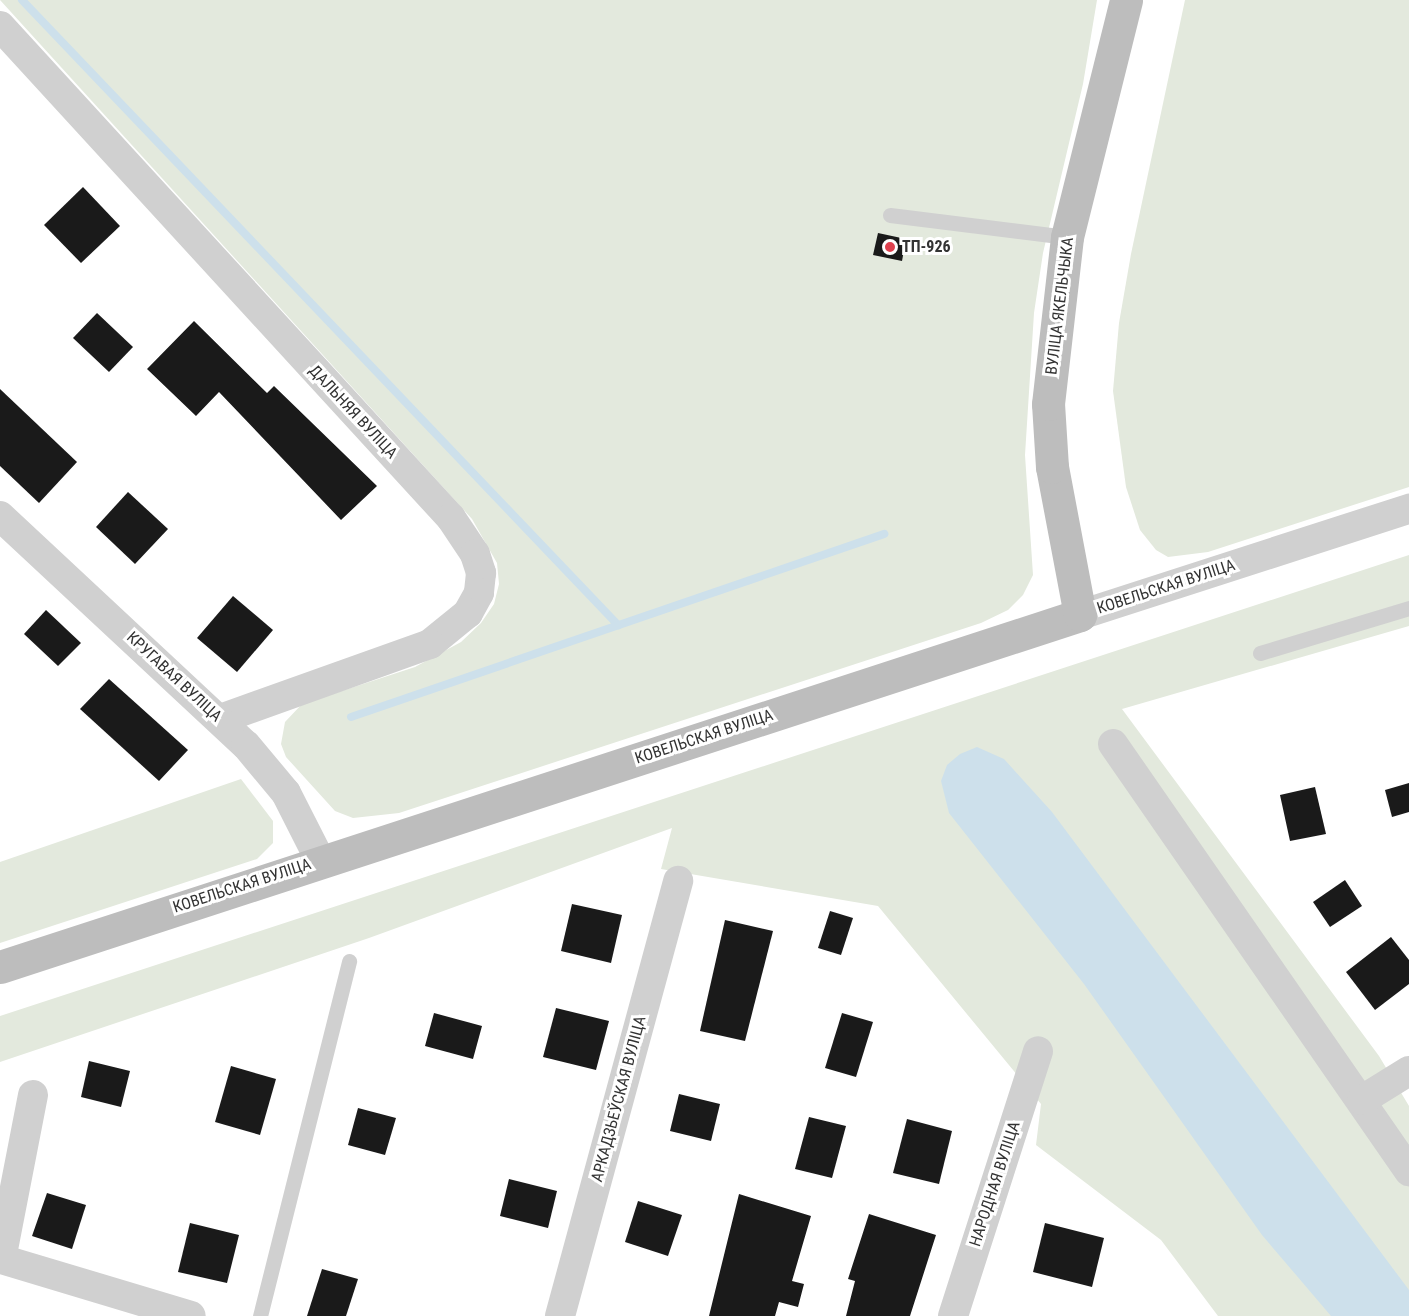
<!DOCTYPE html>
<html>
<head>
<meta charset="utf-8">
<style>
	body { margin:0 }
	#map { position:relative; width:1409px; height:1316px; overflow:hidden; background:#fff; font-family:"Roboto Condensed",sans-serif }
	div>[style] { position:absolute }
	.green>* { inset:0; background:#e3e9dd }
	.water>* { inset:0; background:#cde0eb }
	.stream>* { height:8px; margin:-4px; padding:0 4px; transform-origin:4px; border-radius:4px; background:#cde0eb }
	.building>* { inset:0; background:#1a1a1a }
	.service>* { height:15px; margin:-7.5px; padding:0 7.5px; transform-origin:7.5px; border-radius:7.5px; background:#d0d0d0 }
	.minor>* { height:30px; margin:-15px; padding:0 15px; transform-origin:15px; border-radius:15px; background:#d0d0d0 }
	.secondary>* { height:33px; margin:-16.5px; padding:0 16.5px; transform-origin:16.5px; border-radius:16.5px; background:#bdbdbd }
	.dots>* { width:16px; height:16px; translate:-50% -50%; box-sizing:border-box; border:3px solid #fff; border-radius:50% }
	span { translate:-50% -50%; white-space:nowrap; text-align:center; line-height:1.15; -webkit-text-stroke:6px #fff; paint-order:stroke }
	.poi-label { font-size:16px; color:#333; font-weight:700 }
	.left { translate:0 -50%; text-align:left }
	.street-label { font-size:16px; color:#333 }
</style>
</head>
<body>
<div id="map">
	<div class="green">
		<div style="clip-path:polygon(0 0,1097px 0,1083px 84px,1043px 253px,1034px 313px,1025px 455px,1033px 575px,1023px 595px,1008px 610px,981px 623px,399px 813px,353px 818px,335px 811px,286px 757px,281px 744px,285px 722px,302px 704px,415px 667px,461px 642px,481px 623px,494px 604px,499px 584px,497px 563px,472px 519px)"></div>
		<div style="clip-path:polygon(1185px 0,1409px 0,1409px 487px,1208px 552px,1168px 557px,1156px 550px,1140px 530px,1126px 487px,1113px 391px,1119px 323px,1131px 254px)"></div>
		<div style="clip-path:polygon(1409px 555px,1409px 626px,1122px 709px,1379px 1056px,1409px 1106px,1409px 1316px,1218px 1316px,1161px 1240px,1036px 1145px,1041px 1104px,878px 906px,661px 869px,672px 828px,369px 938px,0 1062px,0 1016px)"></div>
		<div style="clip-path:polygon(241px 779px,273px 821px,273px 843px,257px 859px,0 943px,0 862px)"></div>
	</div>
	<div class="water">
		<div style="clip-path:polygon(977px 747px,1004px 759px,1052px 812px,1409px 1290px,1409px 1316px,1331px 1316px,1262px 1235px,1084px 984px,949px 813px,941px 781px,947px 765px,960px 754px)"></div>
	</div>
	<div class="stream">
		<div style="left:22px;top:0;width:864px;rotate:46.36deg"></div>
		<div style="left:351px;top:717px;width:564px;rotate:-18.95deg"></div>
	</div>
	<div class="building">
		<div style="clip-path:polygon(83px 187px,120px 226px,81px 263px,44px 225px)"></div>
		<div style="clip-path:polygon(878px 233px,906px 239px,902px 261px,873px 255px)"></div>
		<div style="clip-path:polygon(97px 313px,133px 347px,109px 372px,73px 338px)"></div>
		<div style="clip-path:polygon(194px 321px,267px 393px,274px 386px,377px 486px,341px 520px,219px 392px,196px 416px,147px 369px)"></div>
		<div style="clip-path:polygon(0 389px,77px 462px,39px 503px,0 466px)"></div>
		<div style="clip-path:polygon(128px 492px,168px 529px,135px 564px,96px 527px)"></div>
		<div style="clip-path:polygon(233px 596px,273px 630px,237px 672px,197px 638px)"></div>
		<div style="clip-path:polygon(46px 610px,81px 643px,58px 666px,24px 634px)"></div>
		<div style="clip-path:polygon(109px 679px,188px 750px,159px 781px,80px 709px)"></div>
		<div style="clip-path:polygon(1409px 783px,1409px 812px,1392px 817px,1385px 790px)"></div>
		<div style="clip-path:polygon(1315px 787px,1326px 834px,1290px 841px,1280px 795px)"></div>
		<div style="clip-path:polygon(1345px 880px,1362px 906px,1330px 927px,1313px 902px)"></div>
		<div style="clip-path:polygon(572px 904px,622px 915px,611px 963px,561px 951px)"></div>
		<div style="clip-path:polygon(830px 911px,853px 918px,841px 955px,818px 948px)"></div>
		<div style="clip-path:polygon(725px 920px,773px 931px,745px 1041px,700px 1031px)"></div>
		<div style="clip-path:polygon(1391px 937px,1409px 960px,1409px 984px,1375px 1010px,1346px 972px)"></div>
		<div style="clip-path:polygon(556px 1008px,609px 1021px,596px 1070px,543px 1057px)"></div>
		<div style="clip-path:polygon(434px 1013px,482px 1026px,473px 1059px,425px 1046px)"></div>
		<div style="clip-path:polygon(842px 1013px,873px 1022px,856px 1077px,825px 1068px)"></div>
		<div style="clip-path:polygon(89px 1061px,130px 1071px,121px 1107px,81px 1097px)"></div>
		<div style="clip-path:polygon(231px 1066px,276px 1079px,260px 1135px,215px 1122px)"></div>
		<div style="clip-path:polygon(679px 1094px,720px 1104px,711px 1141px,670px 1131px)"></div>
		<div style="clip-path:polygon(358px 1108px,396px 1118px,385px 1155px,348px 1145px)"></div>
		<div style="clip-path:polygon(809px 1117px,846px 1126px,832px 1178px,795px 1169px)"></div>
		<div style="clip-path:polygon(907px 1119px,952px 1131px,939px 1184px,893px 1173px)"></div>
		<div style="clip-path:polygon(509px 1179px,557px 1191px,548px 1228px,500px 1216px)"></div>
		<div style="clip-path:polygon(47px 1193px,86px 1205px,72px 1249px,32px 1236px)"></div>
		<div style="clip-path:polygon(739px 1194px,811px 1216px,792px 1281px,804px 1284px,798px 1307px,779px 1302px,775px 1316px,709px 1316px)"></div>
		<div style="clip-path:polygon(638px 1201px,682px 1215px,668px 1256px,625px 1242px)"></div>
		<div style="clip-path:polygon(869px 1214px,936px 1235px,910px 1316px,846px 1316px,855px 1281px,848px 1279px)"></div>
		<div style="clip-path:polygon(190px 1223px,239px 1235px,227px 1283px,178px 1272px)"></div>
		<div style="clip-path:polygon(1045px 1223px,1104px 1238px,1092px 1287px,1033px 1272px)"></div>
		<div style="clip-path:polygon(322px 1269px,358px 1279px,346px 1316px,307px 1316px)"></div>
	</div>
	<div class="service">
		<div style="left:890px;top:215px;width:178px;rotate:7.1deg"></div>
		<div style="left:1260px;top:653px;width:156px;rotate:-16.8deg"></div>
		<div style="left:260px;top:1316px;width:366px;rotate:-75.9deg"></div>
	</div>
	<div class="minor">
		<div style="left:0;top:26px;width:667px;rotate:47.49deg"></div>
		<div style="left:451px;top:518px;width:43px;rotate:56.3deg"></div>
		<div style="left:475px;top:554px;width:20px;rotate:72deg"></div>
		<div style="left:481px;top:573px;width:20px;rotate:96deg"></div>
		<div style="left:479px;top:593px;width:23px;rotate:119deg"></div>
		<div style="left:468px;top:613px;width:49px;rotate:140.8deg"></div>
		<div style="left:430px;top:644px;width:223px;rotate:160.3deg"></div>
		<div style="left:0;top:516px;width:336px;rotate:43deg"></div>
		<div style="left:246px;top:745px;width:62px;rotate:50.2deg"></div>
		<div style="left:286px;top:793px;width:75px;rotate:63.1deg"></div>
		<div style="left:1080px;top:615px;width:346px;rotate:-17.9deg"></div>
		<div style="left:1113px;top:744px;width:520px;rotate:55.27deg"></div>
		<div style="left:33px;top:1095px;width:167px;rotate:101deg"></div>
		<div style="left:1px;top:1259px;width:198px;rotate:16.7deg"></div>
		<div style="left:1362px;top:1100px;width:55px;rotate:-31.7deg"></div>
		<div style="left:560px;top:1316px;width:451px;rotate:-74.8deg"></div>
		<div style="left:953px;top:1316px;width:278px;rotate:-72.2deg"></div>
	</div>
	<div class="secondary">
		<div style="left:0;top:967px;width:1136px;rotate:-18.05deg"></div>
		<div style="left:1080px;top:615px;width:151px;rotate:-100.7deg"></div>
		<div style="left:1052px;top:467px;width:63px;rotate:-93.6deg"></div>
		<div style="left:1048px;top:404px;width:168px;rotate:-83.5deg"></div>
		<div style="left:1067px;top:237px;width:244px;rotate:-76deg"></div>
	</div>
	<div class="dots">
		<div style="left:890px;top:247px;background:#de404e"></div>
	</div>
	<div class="poi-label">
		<span class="left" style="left:902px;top:247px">ТП-926</span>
	</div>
	<div class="street-label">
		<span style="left:1060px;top:306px;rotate:-83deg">ВУЛІЦА ЯКЕЛЬЧЫКА</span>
		<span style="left:353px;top:412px;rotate:47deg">ДАЛЬНЯЯ ВУЛІЦА</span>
		<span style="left:1166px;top:587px;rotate:-18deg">КОВЕЛЬСКАЯ ВУЛІЦА</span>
		<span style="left:174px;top:677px;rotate:43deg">КРУГАВАЯ ВУЛІЦА</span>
		<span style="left:704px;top:737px;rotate:-18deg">КОВЕЛЬСКАЯ ВУЛІЦА</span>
		<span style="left:242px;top:886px;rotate:-18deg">КОВЕЛЬСКАЯ ВУЛІЦА</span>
		<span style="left:619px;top:1099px;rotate:-75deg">АРКАДЗЬЕЎСКАЯ ВУЛІЦА</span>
		<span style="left:995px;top:1184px;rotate:-72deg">НАРОДНАЯ ВУЛІЦА</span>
	</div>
</div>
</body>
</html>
